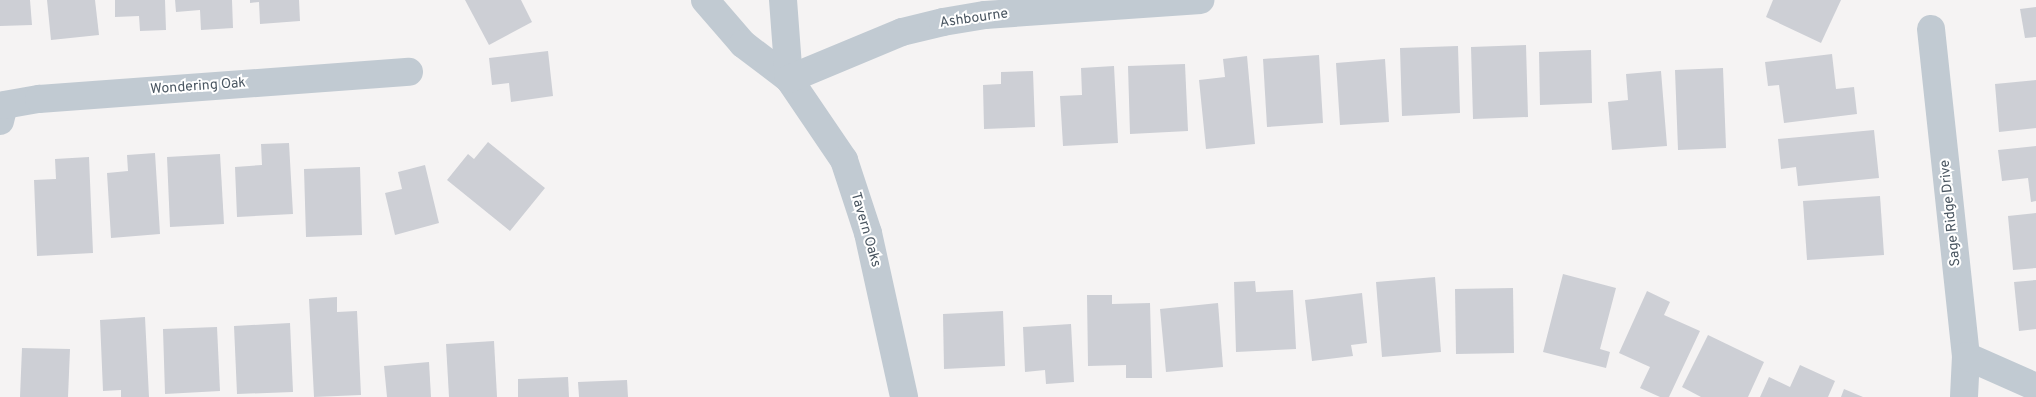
<!DOCTYPE html>
<html>
<head>
<meta charset="utf-8">
<style>
	body { margin:0 }
	#map { position:relative; width:2036px; height:397px; overflow:hidden; background:#f5f3f3; font-family:Overpass,sans-serif }
	div>[style] { position:absolute }
	.building>* { inset:0; background:#cdcfd5 }
	.minor>* { height:28px; margin:-14px; padding:0 14px; transform-origin:14px; border-radius:14px; background:#c1cad2 }
	span { translate:-50% -50%; white-space:nowrap; text-align:center; line-height:1.15; -webkit-text-stroke:4px #fff; paint-order:stroke }
	.street-label { font-size:14px; color:#4a5661 }
</style>
</head>
<body>
<div id="map">
	<div class="building">
		<div style="clip-path:polygon(0 0,30px 0,32px 25px,0 26px)"></div>
		<div style="clip-path:polygon(47px 0,95px 0,99px 35px,51px 40px)"></div>
		<div style="clip-path:polygon(115px 0,165px 0,166px 30px,140px 31px,139px 16px,115px 17px)"></div>
		<div style="clip-path:polygon(175px 0,232px 0,233px 28px,201px 30px,200px 10px,176px 12px)"></div>
		<div style="clip-path:polygon(250px 0,299px 0,300px 21px,260px 24px,259px 2px,250px 3px)"></div>
		<div style="clip-path:polygon(465px 0,521px 0,532px 22px,489px 45px)"></div>
		<div style="clip-path:polygon(1773px 0,1841px 0,1821px 43px,1766px 17px)"></div>
		<div style="clip-path:polygon(2036px 7px,2036px 37px,2025px 38px,2020px 9px)"></div>
		<div style="clip-path:polygon(1526px 45px,1528px 117px,1473px 119px,1471px 47px)"></div>
		<div style="clip-path:polygon(1458px 46px,1460px 113px,1402px 116px,1400px 48px)"></div>
		<div style="clip-path:polygon(1591px 50px,1592px 103px,1540px 105px,1539px 52px)"></div>
		<div style="clip-path:polygon(548px 51px,553px 96px,511px 102px,509px 83px,492px 85px,489px 58px)"></div>
		<div style="clip-path:polygon(1832px 54px,1836px 89px,1854px 87px,1857px 114px,1784px 123px,1779px 85px,1768px 86px,1765px 62px)"></div>
		<div style="clip-path:polygon(1319px 55px,1323px 123px,1267px 127px,1263px 59px)"></div>
		<div style="clip-path:polygon(1247px 56px,1255px 144px,1206px 149px,1199px 80px,1225px 77px,1223px 59px)"></div>
		<div style="clip-path:polygon(1385px 59px,1389px 122px,1340px 125px,1336px 63px)"></div>
		<div style="clip-path:polygon(1185px 64px,1188px 131px,1130px 134px,1128px 66px)"></div>
		<div style="clip-path:polygon(1114px 66px,1118px 143px,1063px 146px,1060px 96px,1082px 95px,1081px 68px)"></div>
		<div style="clip-path:polygon(1723px 68px,1726px 148px,1678px 150px,1675px 70px)"></div>
		<div style="clip-path:polygon(1033px 71px,1035px 127px,984px 129px,983px 85px,1001px 84px,1001px 72px)"></div>
		<div style="clip-path:polygon(1661px 71px,1667px 146px,1612px 150px,1608px 102px,1628px 100px,1626px 74px)"></div>
		<div style="clip-path:polygon(2036px 80px,2036px 128px,1999px 132px,1995px 84px)"></div>
		<div style="clip-path:polygon(1874px 130px,1879px 178px,1798px 186px,1796px 167px,1781px 169px,1778px 139px)"></div>
		<div style="clip-path:polygon(488px 142px,545px 188px,510px 231px,447px 180px,468px 154px,474px 159px)"></div>
		<div style="clip-path:polygon(289px 143px,293px 214px,237px 217px,235px 167px,262px 165px,261px 144px)"></div>
		<div style="clip-path:polygon(2036px 146px,2036px 201px,2031px 202px,2028px 178px,2002px 181px,1998px 150px)"></div>
		<div style="clip-path:polygon(155px 153px,160px 234px,111px 238px,107px 173px,128px 171px,127px 155px)"></div>
		<div style="clip-path:polygon(220px 154px,224px 224px,170px 227px,167px 157px)"></div>
		<div style="clip-path:polygon(89px 157px,93px 253px,37px 256px,34px 180px,56px 179px,55px 159px)"></div>
		<div style="clip-path:polygon(425px 165px,439px 223px,395px 235px,385px 193px,402px 189px,398px 172px)"></div>
		<div style="clip-path:polygon(360px 167px,362px 235px,306px 237px,304px 169px)"></div>
		<div style="clip-path:polygon(1880px 196px,1884px 255px,1807px 260px,1803px 201px)"></div>
		<div style="clip-path:polygon(2036px 213px,2036px 268px,2013px 270px,2008px 216px)"></div>
		<div style="clip-path:polygon(1563px 274px,1616px 288px,1600px 349px,1610px 352px,1606px 368px,1543px 352px)"></div>
		<div style="clip-path:polygon(1435px 277px,1441px 352px,1382px 357px,1376px 282px)"></div>
		<div style="clip-path:polygon(2036px 280px,2036px 329px,2019px 331px,2014px 282px)"></div>
		<div style="clip-path:polygon(1255px 281px,1256px 292px,1293px 290px,1296px 349px,1236px 352px,1234px 282px)"></div>
		<div style="clip-path:polygon(1513px 288px,1514px 353px,1456px 354px,1455px 289px)"></div>
		<div style="clip-path:polygon(1647px 291px,1670px 302px,1664px 315px,1700px 331px,1669px 397px,1660px 397px,1640px 388px,1650px 367px,1619px 353px)"></div>
		<div style="clip-path:polygon(1362px 293px,1367px 343px,1351px 345px,1353px 356px,1312px 361px,1305px 300px)"></div>
		<div style="clip-path:polygon(1087px 295px,1112px 295px,1112px 304px,1150px 303px,1152px 378px,1126px 378px,1126px 365px,1088px 366px)"></div>
		<div style="clip-path:polygon(337px 297px,337px 312px,357px 311px,361px 395px,314px 397px,309px 299px)"></div>
		<div style="clip-path:polygon(1218px 303px,1223px 367px,1166px 372px,1160px 309px)"></div>
		<div style="clip-path:polygon(1003px 311px,1005px 366px,944px 369px,943px 314px)"></div>
		<div style="clip-path:polygon(145px 317px,149px 397px,121px 397px,121px 390px,103px 391px,100px 320px)"></div>
		<div style="clip-path:polygon(290px 323px,293px 392px,237px 394px,234px 326px)"></div>
		<div style="clip-path:polygon(1071px 324px,1074px 382px,1046px 384px,1045px 370px,1025px 372px,1023px 327px)"></div>
		<div style="clip-path:polygon(217px 327px,220px 391px,165px 394px,163px 329px)"></div>
		<div style="clip-path:polygon(1708px 335px,1764px 362px,1748px 397px,1701px 397px,1682px 387px)"></div>
		<div style="clip-path:polygon(494px 341px,497px 397px,449px 397px,446px 344px)"></div>
		<div style="clip-path:polygon(22px 348px,70px 349px,68px 397px,20px 397px)"></div>
		<div style="clip-path:polygon(429px 362px,431px 397px,387px 397px,384px 366px)"></div>
		<div style="clip-path:polygon(1800px 365px,1835px 381px,1828px 397px,1760px 397px,1769px 377px,1790px 387px)"></div>
		<div style="clip-path:polygon(568px 377px,569px 397px,518px 397px,518px 379px)"></div>
		<div style="clip-path:polygon(627px 380px,628px 397px,579px 397px,578px 382px)"></div>
		<div style="clip-path:polygon(1844px 389px,1863px 397px,1841px 397px)"></div>
	</div>
	<div class="minor">
		<div style="left:705px;top:0;width:58px;rotate:49.2deg"></div>
		<div style="left:743px;top:44px;width:58px;rotate:37.3deg"></div>
		<div style="left:789px;top:79px;width:98px;rotate:55.8deg"></div>
		<div style="left:844px;top:160px;width:77px;rotate:71.8deg"></div>
		<div style="left:868px;top:233px;width:168px;rotate:77.6deg"></div>
		<div style="left:783px;top:0;width:79px;rotate:85.7deg"></div>
		<div style="left:1931px;top:29px;width:329px;rotate:83.9deg"></div>
		<div style="left:1966px;top:356px;width:41px;rotate:92.8deg"></div>
		<div style="left:789px;top:79px;width:122px;rotate:-22.6deg"></div>
		<div style="left:902px;top:32px;width:42px;rotate:-13.7deg"></div>
		<div style="left:943px;top:22px;width:43px;rotate:-9.5deg"></div>
		<div style="left:985px;top:15px;width:216px;rotate:-4deg"></div>
		<div style="left:0;top:121px;width:16px;rotate:-76deg"></div>
		<div style="left:4px;top:105px;width:36px;rotate:-10deg"></div>
		<div style="left:39px;top:99px;width:371px;rotate:-4.2deg"></div>
		<div style="left:1966px;top:356px;width:77px;rotate:23.9deg"></div>
	</div>
	<div class="street-label">
		<span style="left:974px;top:19px;rotate:-8deg">Ashbourne</span>
		<span style="left:198px;top:87px;rotate:-4deg">Wondering Oak</span>
		<span style="left:1951px;top:213px;rotate:-96deg">Sage Ridge Drive</span>
		<span style="left:865px;top:230px;rotate:74deg">Tavern Oaks</span>
	</div>
</div>
</body>
</html>
